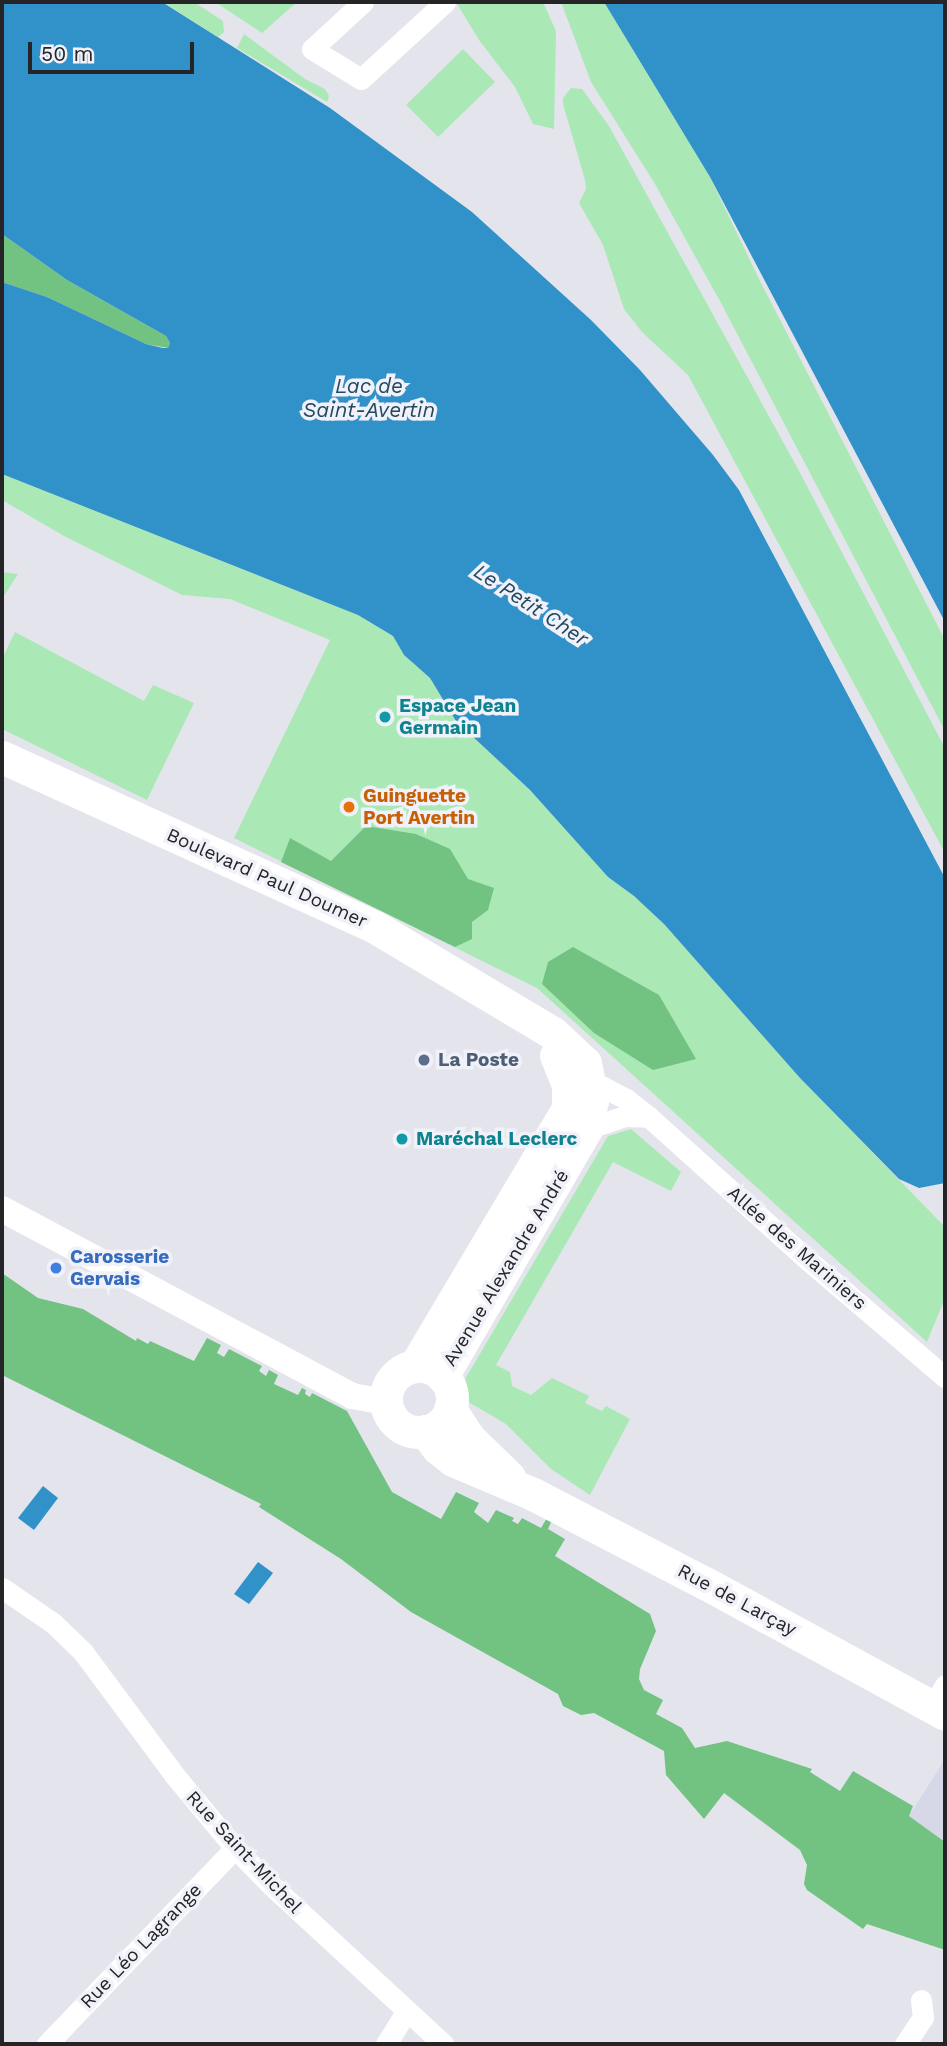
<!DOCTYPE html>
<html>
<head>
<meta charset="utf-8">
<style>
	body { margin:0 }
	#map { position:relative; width:947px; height:2046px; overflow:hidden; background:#e4e4ec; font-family:"Work Sans",sans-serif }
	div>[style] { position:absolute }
	.built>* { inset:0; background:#d7d8e7 }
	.green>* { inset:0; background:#aae9b5 }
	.forest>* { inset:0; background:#72c282 }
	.water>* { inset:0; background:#3191c9 }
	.minor>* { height:21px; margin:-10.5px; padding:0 10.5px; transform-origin:10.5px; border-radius:10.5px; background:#fff }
	.tertiary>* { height:26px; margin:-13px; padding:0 13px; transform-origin:13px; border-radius:13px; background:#fff }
	.primary>* { height:33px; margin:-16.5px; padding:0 16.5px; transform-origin:16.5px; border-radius:16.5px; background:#fff }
	.primary>.ring { margin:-16.5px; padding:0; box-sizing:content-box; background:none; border:33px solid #fff; border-radius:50% }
	.dots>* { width:19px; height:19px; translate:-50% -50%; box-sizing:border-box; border:4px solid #f1f1f9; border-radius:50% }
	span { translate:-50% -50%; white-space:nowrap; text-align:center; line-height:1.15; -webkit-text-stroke:7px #f1f1f9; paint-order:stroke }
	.culture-label { font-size:19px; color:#0d838f; font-weight:700 }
	.left { translate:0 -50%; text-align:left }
	.food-label { font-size:19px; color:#c56008; font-weight:700 }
	.street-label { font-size:19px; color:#252528 }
	.service-label { font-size:19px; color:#4e5e75; font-weight:700 }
	.shop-label { font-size:19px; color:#366cbe; font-weight:700 }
	.water-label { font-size:21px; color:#234962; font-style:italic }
	.frame { position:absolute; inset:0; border:4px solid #252528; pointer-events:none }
	.scale { position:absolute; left:28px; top:42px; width:166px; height:32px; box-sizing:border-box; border:4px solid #252528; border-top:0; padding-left:9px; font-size:21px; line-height:24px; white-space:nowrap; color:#252528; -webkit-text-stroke:5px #f1f1f9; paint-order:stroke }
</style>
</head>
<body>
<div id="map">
	<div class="built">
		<div style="clip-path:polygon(945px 1759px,945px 1842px,909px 1816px)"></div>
	</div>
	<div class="green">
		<div style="clip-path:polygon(163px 2px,194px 2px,223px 21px,224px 32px,218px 37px)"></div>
		<div style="clip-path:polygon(215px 2px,297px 2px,262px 33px)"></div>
		<div style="clip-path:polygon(456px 2px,543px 2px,556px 31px,554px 129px,533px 124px,515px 87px,479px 40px)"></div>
		<div style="clip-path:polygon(561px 2px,604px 2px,710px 177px,759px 279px,945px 640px,945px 731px,721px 303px,655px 184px,591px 82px)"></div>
		<div style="clip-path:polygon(244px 34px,305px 79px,325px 89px,329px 96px,327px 102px,237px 48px)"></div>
		<div style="clip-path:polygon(463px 49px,495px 82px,438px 137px,406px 105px)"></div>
		<div style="clip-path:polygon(571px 88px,582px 89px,609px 126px,798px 469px,945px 748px,945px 853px,688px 375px,642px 332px,624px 309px,603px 245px,579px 203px,586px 189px,585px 180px,563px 104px,563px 98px)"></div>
		<div style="clip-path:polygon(2px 474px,358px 615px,393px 636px,404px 655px,430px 678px,456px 721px,530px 790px,608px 877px,634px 896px,664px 924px,800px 1078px,945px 1227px,945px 1298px,927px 1342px,537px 988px,234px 838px,330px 640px,230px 599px,182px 595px,64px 536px,2px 500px)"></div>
		<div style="clip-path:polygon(2px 572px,18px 574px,2px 599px)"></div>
		<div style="clip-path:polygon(15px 632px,144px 701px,153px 685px,194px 703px,147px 800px,2px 729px,2px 659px)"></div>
		<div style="clip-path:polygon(631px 1129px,681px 1172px,671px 1191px,613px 1162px,496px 1365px,510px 1372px,512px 1386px,531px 1395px,552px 1378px,589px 1396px,585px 1403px,602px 1411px,606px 1406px,630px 1419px,590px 1495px,551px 1469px,506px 1424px,470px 1403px,461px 1386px,608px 1136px)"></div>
	</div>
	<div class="forest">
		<div style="clip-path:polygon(2px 234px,67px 280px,166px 336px,170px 343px,168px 348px,146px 344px,47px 297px,2px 282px)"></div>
		<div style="clip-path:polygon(366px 826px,416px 834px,450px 849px,468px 879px,494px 888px,488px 910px,472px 922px,472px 939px,455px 947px,281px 862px,290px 838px,331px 861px)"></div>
		<div style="clip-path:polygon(573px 947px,659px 995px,696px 1059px,653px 1070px,594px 1033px,542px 984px,548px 962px)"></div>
		<div style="clip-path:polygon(2px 1273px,38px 1298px,83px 1309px,136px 1341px,137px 1338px,148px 1344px,150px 1341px,194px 1361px,207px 1338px,221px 1345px,217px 1353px,224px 1357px,229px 1349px,262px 1366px,259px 1371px,266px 1376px,269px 1370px,278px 1375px,274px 1384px,298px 1395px,302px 1388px,306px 1390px,305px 1394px,310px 1397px,312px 1393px,347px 1411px,392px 1492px,441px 1519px,456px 1492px,479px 1503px,474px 1512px,488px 1523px,496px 1510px,514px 1518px,512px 1521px,518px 1524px,522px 1518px,541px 1528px,547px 1518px,552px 1520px,548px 1529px,565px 1539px,555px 1556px,650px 1614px,656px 1631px,640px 1669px,639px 1679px,644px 1690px,663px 1700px,656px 1714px,682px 1728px,695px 1748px,727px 1741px,812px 1769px,810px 1772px,840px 1791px,853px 1771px,913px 1806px,909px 1816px,945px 1842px,945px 1950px,867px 1924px,863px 1929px,807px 1890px,804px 1884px,807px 1865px,800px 1850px,724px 1793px,704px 1819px,666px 1775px,664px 1751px,594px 1713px,581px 1715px,563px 1706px,558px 1694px,411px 1612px,341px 1559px,259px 1507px,261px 1504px,2px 1375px)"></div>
	</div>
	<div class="water">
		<div style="clip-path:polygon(2px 2px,162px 2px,330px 108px,472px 212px,591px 320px,640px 370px,713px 455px,739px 490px,945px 878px,945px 1183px,919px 1188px,899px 1179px,800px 1078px,664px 924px,634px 896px,608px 877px,530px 790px,456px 721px,430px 678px,404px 655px,393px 636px,358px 615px,2px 474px,2px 282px,47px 297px,146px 344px,163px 348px,168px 348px,170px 343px,166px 336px,67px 280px,2px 234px)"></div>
		<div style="clip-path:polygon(604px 2px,945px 2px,945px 622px,710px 177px)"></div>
		<div style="clip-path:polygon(43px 1486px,58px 1498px,34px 1530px,18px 1518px)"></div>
		<div style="clip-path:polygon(258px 1562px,273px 1573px,249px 1604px,234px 1594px)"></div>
	</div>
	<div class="minor">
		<div style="left:363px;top:2px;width:69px;rotate:137.3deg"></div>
		<div style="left:312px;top:49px;width:57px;rotate:31.5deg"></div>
		<div style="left:361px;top:79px;width:114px;rotate:-42.5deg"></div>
		<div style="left:649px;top:1117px;width:215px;rotate:42deg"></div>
		<div style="left:809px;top:1261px;width:179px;rotate:40.5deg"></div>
		<div style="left:586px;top:1129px;width:41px;rotate:-18.4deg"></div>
		<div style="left:625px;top:1116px;width:24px;rotate:2deg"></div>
		<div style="left:649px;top:1117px;width:29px;rotate:-142deg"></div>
		<div style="left:626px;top:1099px;width:40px;rotate:-152deg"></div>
		<div style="left:2px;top:1588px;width:62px;rotate:34.5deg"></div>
		<div style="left:53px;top:1623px;width:42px;rotate:44deg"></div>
		<div style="left:83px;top:1652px;width:154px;rotate:53.4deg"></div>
		<div style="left:175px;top:1776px;width:94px;rotate:50.2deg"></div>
		<div style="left:235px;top:1848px;width:53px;rotate:45.8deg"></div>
		<div style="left:272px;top:1886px;width:233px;rotate:42.7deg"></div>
		<div style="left:933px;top:1706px;width:24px;rotate:-60deg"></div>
		<div style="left:47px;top:2044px;width:272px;rotate:-46.2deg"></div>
		<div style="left:386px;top:2044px;width:39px;rotate:-58deg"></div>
		<div style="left:905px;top:2044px;width:32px;rotate:-56deg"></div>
		<div style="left:923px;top:2017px;width:17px;rotate:-97deg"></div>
	</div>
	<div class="tertiary">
		<div style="left:2px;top:1209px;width:397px;rotate:28.1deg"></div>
		<div style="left:352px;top:1396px;width:35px;rotate:10deg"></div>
	</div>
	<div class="primary">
		<div style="left:2px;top:757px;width:410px;rotate:24.5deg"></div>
		<div style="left:375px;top:927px;width:207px;rotate:30.8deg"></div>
		<div style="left:553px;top:1033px;width:44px;rotate:43.2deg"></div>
		<div style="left:585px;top:1063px;width:38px;rotate:79deg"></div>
		<div style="left:592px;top:1100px;width:30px;rotate:102deg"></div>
		<div style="left:586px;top:1129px;width:286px;rotate:120.2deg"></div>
		<div style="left:415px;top:1366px;width:300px;rotate:-59.3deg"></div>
		<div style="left:568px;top:1108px;width:23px;rotate:-90deg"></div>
		<div style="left:568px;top:1085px;width:32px;rotate:-112deg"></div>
		<div class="ring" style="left:386px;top:1366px;width:33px;height:33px"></div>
		<div style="left:450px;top:1409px;width:35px;rotate:57deg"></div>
		<div style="left:469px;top:1438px;width:56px;rotate:44.3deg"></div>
		<div style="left:425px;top:1431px;width:21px;rotate:53deg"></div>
		<div style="left:438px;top:1448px;width:19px;rotate:39deg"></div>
		<div style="left:453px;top:1460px;width:87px;rotate:23deg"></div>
		<div style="left:533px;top:1494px;width:194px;rotate:27.4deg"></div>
		<div style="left:705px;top:1583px;width:273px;rotate:28.6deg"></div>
	</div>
	<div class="dots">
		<div style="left:385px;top:717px;background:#0f9aa8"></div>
		<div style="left:349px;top:807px;background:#e8710a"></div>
		<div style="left:424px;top:1060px;background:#5c6f8a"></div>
		<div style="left:402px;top:1139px;background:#0f9aa8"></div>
		<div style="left:56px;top:1268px;background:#3f7fe0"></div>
	</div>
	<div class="culture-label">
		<span class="left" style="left:399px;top:717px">Espace Jean<br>Germain</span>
		<span class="left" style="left:416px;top:1139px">Maréchal Leclerc</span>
	</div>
	<div class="food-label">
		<span class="left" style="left:363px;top:807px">Guinguette<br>Port Avertin</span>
	</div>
	<div class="street-label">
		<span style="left:267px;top:878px;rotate:24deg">Boulevard Paul Doumer</span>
		<span style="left:797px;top:1248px;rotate:41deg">Allée des Mariniers</span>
		<span style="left:506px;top:1268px;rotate:-59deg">Avenue Alexandre André</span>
		<span style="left:737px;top:1600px;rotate:28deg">Rue de Larçay</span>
		<span style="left:244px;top:1852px;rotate:47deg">Rue Saint-Michel</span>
		<span style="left:141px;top:1946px;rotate:-46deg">Rue Léo Lagrange</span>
	</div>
	<div class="service-label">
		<span class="left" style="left:438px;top:1060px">La Poste</span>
	</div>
	<div class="shop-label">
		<span class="left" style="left:70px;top:1268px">Carosserie<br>Gervais</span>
	</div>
	<div class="water-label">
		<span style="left:369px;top:398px">Lac de<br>Saint-Avertin</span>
		<span style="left:531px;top:605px;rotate:33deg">Le Petit Cher</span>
	</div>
	<div class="frame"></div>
	<div class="scale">50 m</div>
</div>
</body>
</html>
